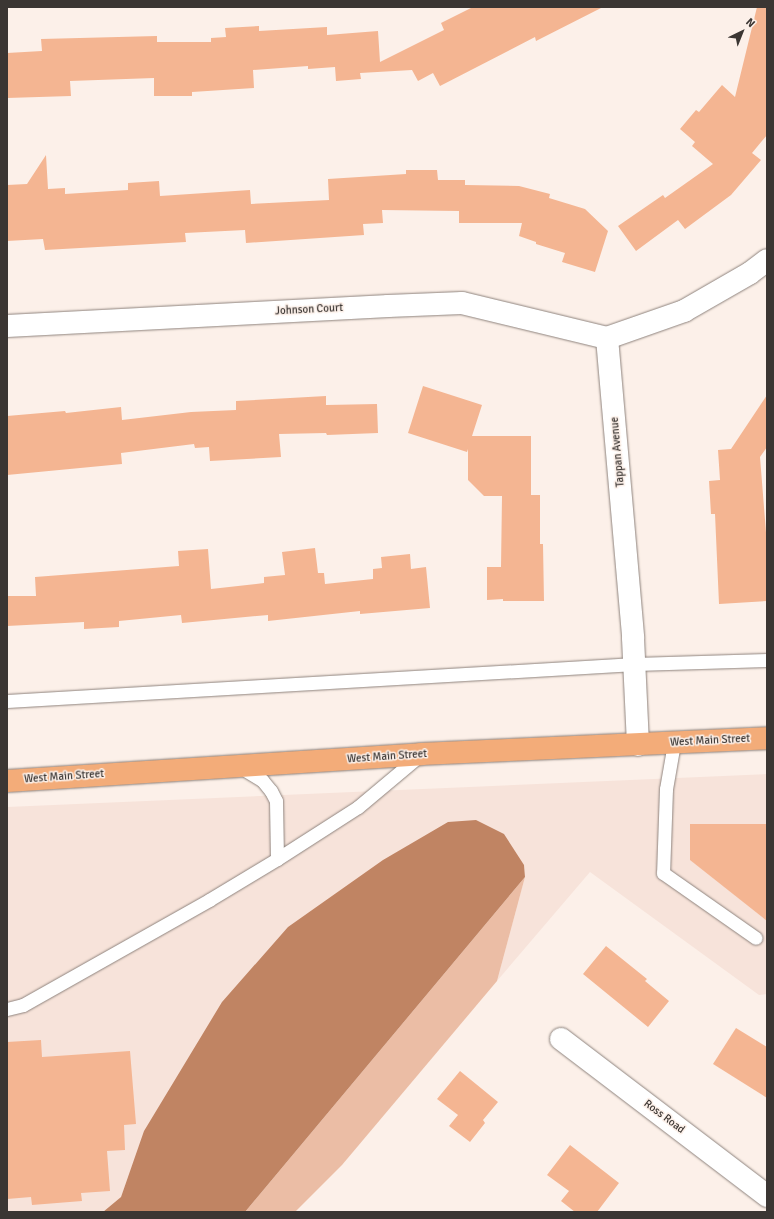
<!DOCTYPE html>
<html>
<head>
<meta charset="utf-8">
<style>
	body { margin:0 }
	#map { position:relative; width:774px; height:1219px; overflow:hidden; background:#fcf0e9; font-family:Signika,sans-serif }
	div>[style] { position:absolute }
	.built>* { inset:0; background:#f7e3da }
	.green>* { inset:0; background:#ebbda5 }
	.water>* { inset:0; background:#c08463 }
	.building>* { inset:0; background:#f4b592 }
	.roads { filter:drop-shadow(0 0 1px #8e837d) drop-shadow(0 0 1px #8e837d) }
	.service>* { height:13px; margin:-6.5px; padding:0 6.5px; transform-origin:6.5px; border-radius:6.5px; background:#fff }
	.minor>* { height:22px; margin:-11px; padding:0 11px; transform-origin:11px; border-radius:11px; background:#fff }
	.primary>* { height:22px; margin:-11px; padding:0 11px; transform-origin:11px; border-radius:11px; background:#f3ac79 }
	span { translate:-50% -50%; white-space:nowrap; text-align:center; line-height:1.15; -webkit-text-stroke:3px #fcf0e9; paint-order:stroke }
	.street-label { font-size:11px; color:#3b3633 }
	.frame { position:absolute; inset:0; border:8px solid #3b3633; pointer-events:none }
	.north { position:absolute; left:722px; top:12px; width:40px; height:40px; -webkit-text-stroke:3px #fcf0e9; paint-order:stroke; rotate:43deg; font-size:11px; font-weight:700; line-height:16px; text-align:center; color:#3b3633 }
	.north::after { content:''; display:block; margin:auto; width:14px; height:18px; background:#3b3633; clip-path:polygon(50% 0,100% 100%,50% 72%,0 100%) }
</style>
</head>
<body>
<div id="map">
	<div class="built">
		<div style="clip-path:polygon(767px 774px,767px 994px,759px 995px,590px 872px,497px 981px,525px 877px,524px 865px,128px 1177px,121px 1197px,108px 1209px,103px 1212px,7px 1212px,7px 807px)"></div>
	</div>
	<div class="green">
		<div style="clip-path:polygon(525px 877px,497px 981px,342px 1165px,295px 1212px,245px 1212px)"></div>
	</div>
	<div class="water">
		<div style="clip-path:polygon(476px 820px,504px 834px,524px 865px,525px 877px,245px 1212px,103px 1212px,121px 1197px,144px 1131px,222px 1002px,288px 927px,383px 860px,448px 822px)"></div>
	</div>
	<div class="building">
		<div style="clip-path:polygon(473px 7px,603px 7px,536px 41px,535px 37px,440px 86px,433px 73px,418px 81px,412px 70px,360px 73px,361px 79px,336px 81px,335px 67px,308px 69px,308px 66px,253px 70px,254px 88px,192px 92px,192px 96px,154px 96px,154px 78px,70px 81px,71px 96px,7px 98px,7px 53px,42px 51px,41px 39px,157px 36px,157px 42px,211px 42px,211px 38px,226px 37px,225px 28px,259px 26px,259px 31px,327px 27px,327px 35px,378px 31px,380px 62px,444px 30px,441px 23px)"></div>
		<div style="clip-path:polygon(757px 7px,767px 8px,767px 135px,752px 153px,761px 160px,731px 195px,685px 229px,678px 220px,636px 251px,618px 226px,663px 195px,665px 198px,713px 164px,692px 146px,695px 142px,680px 129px,696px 110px,699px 112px,722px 85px,735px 97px)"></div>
		<div style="clip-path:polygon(46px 155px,48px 189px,65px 188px,65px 194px,128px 190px,128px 183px,159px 181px,160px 196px,250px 190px,251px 204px,329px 200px,328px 179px,406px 174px,406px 170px,437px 170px,438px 180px,465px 180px,465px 185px,519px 186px,550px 194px,549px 198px,585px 209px,608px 231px,595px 272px,562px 262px,565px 253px,536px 244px,536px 242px,519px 236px,522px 223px,459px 223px,459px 211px,382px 210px,383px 223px,363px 224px,364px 235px,246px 243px,245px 230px,185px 233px,186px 242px,45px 250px,43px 239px,7px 241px,7px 185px,27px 184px)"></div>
		<div style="clip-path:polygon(423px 386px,482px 405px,472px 436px,531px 436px,531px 495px,540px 495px,540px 544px,543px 544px,544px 601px,503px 601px,503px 599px,487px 600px,487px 567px,501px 567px,502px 496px,484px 496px,468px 480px,468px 449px,467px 452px,408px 433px)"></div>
		<div style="clip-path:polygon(767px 395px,767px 447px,760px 457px,767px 545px,767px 601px,719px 604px,715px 514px,711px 514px,709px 481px,720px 480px,718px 450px,731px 449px)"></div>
		<div style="clip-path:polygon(326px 396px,326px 405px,377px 404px,378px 433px,327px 435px,326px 433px,279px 434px,281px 457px,210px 461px,209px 447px,195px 448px,194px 444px,121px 453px,122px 464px,7px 475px,7px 416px,65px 411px,66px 413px,121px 407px,122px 420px,191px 412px,236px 410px,236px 401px)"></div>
		<div style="clip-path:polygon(315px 548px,318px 573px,324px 573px,325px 584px,373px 579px,373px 569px,382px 568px,381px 557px,410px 554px,411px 569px,426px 567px,430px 608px,360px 614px,360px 611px,268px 621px,268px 615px,182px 623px,181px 615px,119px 621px,119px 627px,84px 629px,84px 622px,7px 626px,7px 596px,36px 596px,35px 577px,179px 566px,178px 551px,208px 549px,211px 589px,264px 583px,264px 577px,285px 575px,282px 552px)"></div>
		<div style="clip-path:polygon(690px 824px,767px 824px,767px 921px,690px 860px)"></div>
		<div style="clip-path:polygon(606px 946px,647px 979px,645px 981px,669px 1001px,648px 1027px,583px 974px)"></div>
		<div style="clip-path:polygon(736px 1028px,767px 1047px,767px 1098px,713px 1064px)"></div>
		<div style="clip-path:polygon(41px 1040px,42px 1057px,130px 1051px,136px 1124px,124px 1125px,125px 1150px,107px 1151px,110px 1191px,81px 1193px,82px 1201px,32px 1205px,31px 1197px,7px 1199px,7px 1042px)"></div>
		<div style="clip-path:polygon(460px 1071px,498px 1102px,483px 1120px,485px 1123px,470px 1142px,449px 1126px,458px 1115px,437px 1099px)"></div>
		<div style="clip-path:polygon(570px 1145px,619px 1183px,597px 1212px,575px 1212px,561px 1201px,569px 1191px,547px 1175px)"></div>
	</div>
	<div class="roads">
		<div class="service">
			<div style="left:7px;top:701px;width:629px;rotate:-3.37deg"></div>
			<div style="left:635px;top:664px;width:132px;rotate:-1.7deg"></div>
			<div style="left:674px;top:743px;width:47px;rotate:99.9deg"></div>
			<div style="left:666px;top:789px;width:84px;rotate:92deg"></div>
			<div style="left:663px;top:873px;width:113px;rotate:35deg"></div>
			<div style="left:240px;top:767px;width:26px;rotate:31deg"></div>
			<div style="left:262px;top:780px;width:14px;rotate:51deg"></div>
			<div style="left:271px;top:791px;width:11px;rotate:63deg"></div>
			<div style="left:276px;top:801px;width:58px;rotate:89deg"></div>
			<div style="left:7px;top:1009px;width:16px;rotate:-14deg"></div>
			<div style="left:23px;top:1005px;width:214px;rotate:-29.4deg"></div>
			<div style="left:209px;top:900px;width:79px;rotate:-31.1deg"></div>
			<div style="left:277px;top:859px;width:96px;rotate:-32.7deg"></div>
			<div style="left:358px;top:807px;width:81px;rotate:-40deg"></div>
		</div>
		<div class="minor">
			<div style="left:7px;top:326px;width:382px;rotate:-3deg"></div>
			<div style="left:388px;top:306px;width:74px;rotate:-2.3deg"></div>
			<div style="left:462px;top:303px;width:149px;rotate:13.6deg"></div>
			<div style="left:607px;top:338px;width:301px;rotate:85deg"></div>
			<div style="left:633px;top:638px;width:107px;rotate:87.3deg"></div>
			<div style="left:607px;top:338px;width:82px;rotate:-19.3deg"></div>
			<div style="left:684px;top:311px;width:76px;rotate:-29.9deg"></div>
			<div style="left:750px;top:273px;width:21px;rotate:-37deg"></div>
			<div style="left:561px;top:1039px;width:259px;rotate:37.3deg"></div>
		</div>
		<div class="primary">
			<div style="left:7px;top:781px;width:415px;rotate:-3.7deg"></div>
			<div style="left:421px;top:754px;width:346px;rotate:-2.6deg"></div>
		</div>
	</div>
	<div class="street-label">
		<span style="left:309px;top:310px;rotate:-3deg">Johnson Court</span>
		<span style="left:618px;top:452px;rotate:-95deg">Tappan Avenue</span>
		<span style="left:710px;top:741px;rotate:-3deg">West Main Street</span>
		<span style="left:387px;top:757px;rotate:-4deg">West Main Street</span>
		<span style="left:64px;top:777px;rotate:-4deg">West Main Street</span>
		<span style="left:664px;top:1117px;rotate:37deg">Ross Road</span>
	</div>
	<div class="frame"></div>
	<div class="north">N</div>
</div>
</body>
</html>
